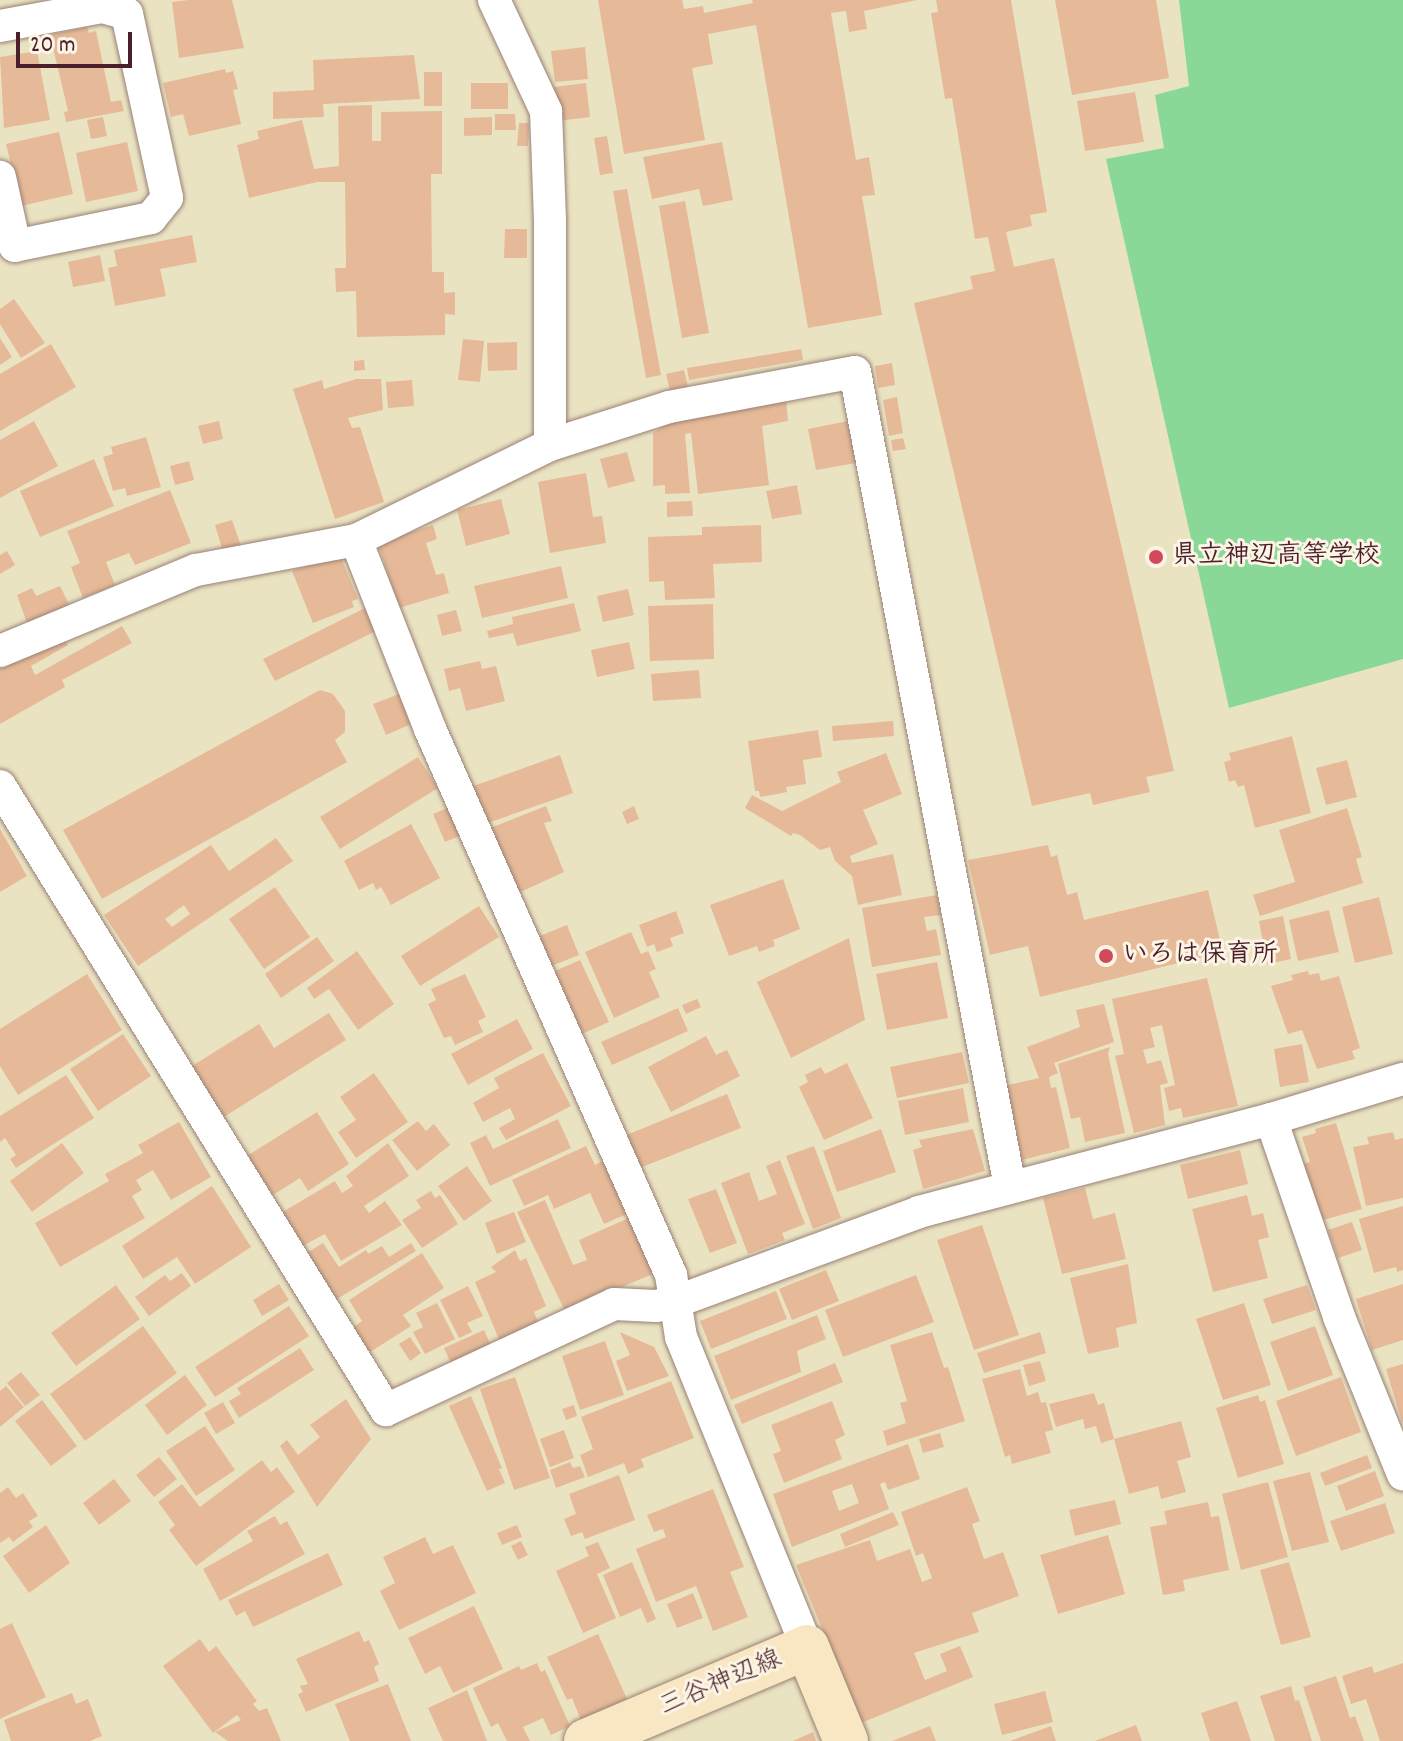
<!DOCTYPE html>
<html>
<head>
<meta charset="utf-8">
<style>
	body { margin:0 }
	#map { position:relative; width:1403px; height:1741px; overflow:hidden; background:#eae3c2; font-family:Dekko,"Klee One",sans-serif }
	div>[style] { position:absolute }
	.green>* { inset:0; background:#89d898 }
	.building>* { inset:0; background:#e6ba98 }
	.roads { filter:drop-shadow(0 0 2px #9a8176) drop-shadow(0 0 2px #9a8176) }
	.minor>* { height:32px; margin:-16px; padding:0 16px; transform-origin:16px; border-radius:16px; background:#fff }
	.secondary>* { height:44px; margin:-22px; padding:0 22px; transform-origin:22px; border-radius:22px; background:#f9e7c3 }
	.dots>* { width:22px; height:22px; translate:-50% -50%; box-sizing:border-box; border:4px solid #fcf5e5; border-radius:50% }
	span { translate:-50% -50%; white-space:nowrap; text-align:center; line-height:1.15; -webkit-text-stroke:6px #fcf5e5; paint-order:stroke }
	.poi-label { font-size:26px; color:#4a1f2b; font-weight:700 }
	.left { translate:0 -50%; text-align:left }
	.street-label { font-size:26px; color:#4a1f2b }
	.scale { position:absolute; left:16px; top:32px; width:116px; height:36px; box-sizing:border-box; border:4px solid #4a1f2b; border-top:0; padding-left:10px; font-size:24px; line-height:28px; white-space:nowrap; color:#4a1f2b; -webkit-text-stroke:6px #fcf5e5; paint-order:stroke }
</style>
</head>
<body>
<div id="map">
	<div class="green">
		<div style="clip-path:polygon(1179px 0,1403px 0,1403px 659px,1229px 708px,1106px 159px,1164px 148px,1155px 95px,1189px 86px)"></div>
	</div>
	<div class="building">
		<div style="clip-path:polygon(189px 0,232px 0,244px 48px,179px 58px,172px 2px)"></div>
		<div style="clip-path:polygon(598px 0,682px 0,684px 9px,703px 6px,704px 13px,753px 3px,752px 0,917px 0,864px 11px,867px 29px,849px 32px,846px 11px,831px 13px,856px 160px,869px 157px,875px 195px,862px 196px,882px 315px,808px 328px,756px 25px,708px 34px,713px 64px,692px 68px,705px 140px,624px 154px)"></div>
		<div style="clip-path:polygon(936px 0,1011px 0,1047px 212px,1030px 215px,1032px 226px,1006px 232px,1014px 267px,1054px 258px,1174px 771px,1146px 777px,1150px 792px,1093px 805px,1090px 793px,1032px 806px,914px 303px,973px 289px,970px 276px,995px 271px,988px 237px,975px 239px,952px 98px,945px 99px,931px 13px,938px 12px)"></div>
		<div style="clip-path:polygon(1055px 0,1156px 0,1169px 78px,1072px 95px)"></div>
		<div style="clip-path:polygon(87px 27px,89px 33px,96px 31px,111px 102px,121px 100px,124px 111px,66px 122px,64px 112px,68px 111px,50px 35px)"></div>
		<div style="clip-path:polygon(585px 47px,588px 79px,555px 82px,551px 51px)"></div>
		<div style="clip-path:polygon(37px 51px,50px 120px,4px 128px,0 57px)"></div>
		<div style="clip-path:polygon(414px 55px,420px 99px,323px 104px,324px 117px,273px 119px,273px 92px,314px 90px,313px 60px)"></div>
		<div style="clip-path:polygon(225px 69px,226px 73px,233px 71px,238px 89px,233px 90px,241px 124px,189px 136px,183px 114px,171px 117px,163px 83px)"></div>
		<div style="clip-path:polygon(424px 72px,442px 72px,442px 106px,424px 106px)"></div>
		<div style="clip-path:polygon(471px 83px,508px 83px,508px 109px,471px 109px)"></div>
		<div style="clip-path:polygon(586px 83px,590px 117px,558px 121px,554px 87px)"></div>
		<div style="clip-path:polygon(1135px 92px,1144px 142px,1085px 151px,1077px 101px)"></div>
		<div style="clip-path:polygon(372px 105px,372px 141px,381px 141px,381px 112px,442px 111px,442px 174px,431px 174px,432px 272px,444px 272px,444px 293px,455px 292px,455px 315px,445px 314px,445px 335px,357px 337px,356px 291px,336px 292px,335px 268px,346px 268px,345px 182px,317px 182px,249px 198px,237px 145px,259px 139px,257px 131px,302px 120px,314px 169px,339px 166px,338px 106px)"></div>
		<div style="clip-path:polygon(495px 114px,515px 114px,516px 130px,495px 130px)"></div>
		<div style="clip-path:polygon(103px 117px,107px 136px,91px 139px,87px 120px)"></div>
		<div style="clip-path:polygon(492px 117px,492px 135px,464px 136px,464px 118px)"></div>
		<div style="clip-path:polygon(519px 123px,529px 123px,528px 146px,517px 146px)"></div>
		<div style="clip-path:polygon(59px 132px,73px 194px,21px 206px,6px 144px)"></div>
		<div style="clip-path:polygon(607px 136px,613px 173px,600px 175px,594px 138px)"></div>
		<div style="clip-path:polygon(127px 142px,138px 191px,86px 202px,76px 153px)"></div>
		<div style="clip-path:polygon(722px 142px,733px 200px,703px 206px,699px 189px,652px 199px,643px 157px)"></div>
		<div style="clip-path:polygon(627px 189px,661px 375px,646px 378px,613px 191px)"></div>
		<div style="clip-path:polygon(685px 201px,709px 333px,682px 338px,659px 206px)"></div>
		<div style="clip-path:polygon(505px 229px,527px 229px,527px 258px,504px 258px)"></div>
		<div style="clip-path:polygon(192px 235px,197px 262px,160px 269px,166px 296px,115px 306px,108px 268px,117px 266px,114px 250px)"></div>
		<div style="clip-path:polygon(100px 255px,105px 281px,73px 287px,68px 262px)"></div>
		<div style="clip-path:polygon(14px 299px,45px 343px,21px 358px,0 324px,0 309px)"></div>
		<div style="clip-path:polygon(0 338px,12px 357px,0 365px)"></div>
		<div style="clip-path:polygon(463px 339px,484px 341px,480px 382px,458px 380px)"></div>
		<div style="clip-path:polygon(517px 342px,517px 370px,488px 371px,487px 343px)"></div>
		<div style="clip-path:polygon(51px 344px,76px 387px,0 431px,0 374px)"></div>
		<div style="clip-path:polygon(801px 349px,803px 360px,689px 380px,687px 368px)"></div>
		<div style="clip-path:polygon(364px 360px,365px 370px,354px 371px,354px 361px)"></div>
		<div style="clip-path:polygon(892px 363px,895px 385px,878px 388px,875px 366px)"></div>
		<div style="clip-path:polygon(684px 370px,688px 387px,670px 390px,666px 374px)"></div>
		<div style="clip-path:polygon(356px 379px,381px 379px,383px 410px,348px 418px,352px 428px,360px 427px,384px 502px,335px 519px,293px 389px,322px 380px,324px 389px)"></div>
		<div style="clip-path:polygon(412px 380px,414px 406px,388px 408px,386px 382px)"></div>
		<div style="clip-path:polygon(897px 397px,903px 433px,889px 436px,883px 400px)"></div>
		<div style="clip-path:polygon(786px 399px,788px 421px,762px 426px,769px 485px,698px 494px,691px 433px,685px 434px,690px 493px,665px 494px,665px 485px,653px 486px,653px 433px,684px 412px)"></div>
		<div style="clip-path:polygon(34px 421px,58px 466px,0 498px,0 440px)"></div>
		<div style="clip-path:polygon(219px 421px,223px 439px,203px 444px,198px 426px)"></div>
		<div style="clip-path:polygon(848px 421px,856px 463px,816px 470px,808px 429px)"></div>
		<div style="clip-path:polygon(146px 437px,161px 487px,127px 496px,125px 488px,113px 491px,103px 457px,113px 454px,111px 447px)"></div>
		<div style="clip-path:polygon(903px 438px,906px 449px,893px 451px,891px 440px)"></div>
		<div style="clip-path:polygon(627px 452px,635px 481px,608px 488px,600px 459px)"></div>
		<div style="clip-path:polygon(94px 459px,114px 506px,40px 537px,20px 491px)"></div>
		<div style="clip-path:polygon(189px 461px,194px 480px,175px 485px,170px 466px)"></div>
		<div style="clip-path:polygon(586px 473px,593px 517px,602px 516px,606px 543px,550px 553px,538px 482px)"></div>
		<div style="clip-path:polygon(797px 485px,802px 514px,772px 519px,766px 491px)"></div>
		<div style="clip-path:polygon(170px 490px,191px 543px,135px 565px,129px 553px,106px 562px,115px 585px,83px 598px,71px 567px,80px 563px,67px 531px)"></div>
		<div style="clip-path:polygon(501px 499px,510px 534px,466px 546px,457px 510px)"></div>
		<div style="clip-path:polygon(692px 501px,693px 516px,667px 517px,667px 502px)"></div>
		<div style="clip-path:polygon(232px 520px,242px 549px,224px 555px,215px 525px)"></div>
		<div style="clip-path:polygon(433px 525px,437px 539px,426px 543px,436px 575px,444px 573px,449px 593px,399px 608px,378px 543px)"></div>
		<div style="clip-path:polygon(761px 525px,762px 562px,713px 564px,715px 598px,665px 600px,664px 581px,649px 582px,648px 537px,702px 535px,702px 527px)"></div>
		<div style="clip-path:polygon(7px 551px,15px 565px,0 574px,0 555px)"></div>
		<div style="clip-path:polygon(339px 553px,358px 599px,352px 601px,354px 607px,313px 623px,292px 571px)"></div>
		<div style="clip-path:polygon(561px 566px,568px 598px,482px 618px,474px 586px)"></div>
		<div style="clip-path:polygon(60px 586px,70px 606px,28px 626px,17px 595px,32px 588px,36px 596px)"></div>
		<div style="clip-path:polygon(628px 589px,634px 615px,603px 622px,597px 596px)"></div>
		<div style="clip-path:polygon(574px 603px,581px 631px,517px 646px,513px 633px,489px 638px,487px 631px,513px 624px,512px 617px)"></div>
		<div style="clip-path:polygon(713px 604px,714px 659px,650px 661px,648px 606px)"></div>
		<div style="clip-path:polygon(365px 608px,376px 631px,275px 681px,263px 659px)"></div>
		<div style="clip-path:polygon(456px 610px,462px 631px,442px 636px,437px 615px)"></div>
		<div style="clip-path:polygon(122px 626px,132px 643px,62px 680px,65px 687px,0 724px,0 662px,63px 634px,68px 645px,31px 666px,35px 675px)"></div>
		<div style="clip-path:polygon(629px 642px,635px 669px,597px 677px,591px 650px)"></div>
		<div style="clip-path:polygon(480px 661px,482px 669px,496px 666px,505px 701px,466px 711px,460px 688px,449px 691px,444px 669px)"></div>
		<div style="clip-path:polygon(699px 670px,701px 698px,653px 701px,651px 674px)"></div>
		<div style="clip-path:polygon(320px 690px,333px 694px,345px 711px,345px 732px,335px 740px,347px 762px,102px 899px,63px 830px)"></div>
		<div style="clip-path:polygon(399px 694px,411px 724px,386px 735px,373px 704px)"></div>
		<div style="clip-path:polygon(893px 721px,894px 736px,833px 741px,832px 726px)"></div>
		<div style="clip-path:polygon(818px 730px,822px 757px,803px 760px,806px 784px,786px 787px,787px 792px,760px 797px,759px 791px,755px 791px,748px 741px)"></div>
		<div style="clip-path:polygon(1292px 736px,1311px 813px,1255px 828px,1244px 785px,1238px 787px,1235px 780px,1229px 782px,1224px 762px,1231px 760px,1229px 753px)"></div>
		<div style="clip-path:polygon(886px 753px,902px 794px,863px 810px,878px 844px,850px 856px,852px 863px,893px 854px,902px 895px,858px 905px,852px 876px,835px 861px,830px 847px,820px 850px,800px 835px,793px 833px,791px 836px,745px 808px,752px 795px,782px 811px,841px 782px,837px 772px)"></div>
		<div style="clip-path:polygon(560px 755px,573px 793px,482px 825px,468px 788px)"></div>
		<div style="clip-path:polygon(418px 757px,438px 788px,340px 849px,320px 817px)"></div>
		<div style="clip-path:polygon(1347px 760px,1357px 797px,1326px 805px,1316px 768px)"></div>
		<div style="clip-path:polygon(546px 806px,552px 821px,544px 823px,564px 872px,512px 896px,485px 830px)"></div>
		<div style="clip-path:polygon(634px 806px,639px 819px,627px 824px,622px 812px)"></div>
		<div style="clip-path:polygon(450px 807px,462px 835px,445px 842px,433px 814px)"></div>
		<div style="clip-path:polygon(1347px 808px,1362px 857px,1356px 859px,1363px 883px,1260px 916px,1253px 895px,1295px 882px,1279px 830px)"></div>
		<div style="clip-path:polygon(411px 824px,440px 878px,391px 905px,381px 887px,376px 890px,373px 883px,359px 890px,344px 861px)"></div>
		<div style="clip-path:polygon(0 829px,27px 876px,0 892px)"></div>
		<div style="clip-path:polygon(evenodd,276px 838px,293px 861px,138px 966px,104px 915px,211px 845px,229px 871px,276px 838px,184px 905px,190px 914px,172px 927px,165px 919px,184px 905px)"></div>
		<div style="clip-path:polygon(1048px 845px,1051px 857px,1057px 855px,1067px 895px,1077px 892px,1084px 920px,1208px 890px,1223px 952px,1040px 997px,1028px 946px,990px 955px,968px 860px)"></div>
		<div style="clip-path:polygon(783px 879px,800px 929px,773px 940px,775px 946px,759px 952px,757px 946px,729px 956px,710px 905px)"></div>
		<div style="clip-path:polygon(275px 887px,310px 937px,264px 969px,229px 919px)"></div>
		<div style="clip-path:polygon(937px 895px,941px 915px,924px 917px,927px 931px,936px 929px,941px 955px,872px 967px,862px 908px)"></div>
		<div style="clip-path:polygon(1379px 897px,1393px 954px,1355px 963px,1342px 907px)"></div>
		<div style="clip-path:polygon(479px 906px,499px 937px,420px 986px,401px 956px)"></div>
		<div style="clip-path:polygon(1329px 910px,1339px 952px,1298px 961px,1289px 920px)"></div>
		<div style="clip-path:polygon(676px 911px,684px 933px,670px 938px,673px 946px,657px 952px,654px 944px,647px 947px,639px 925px)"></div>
		<div style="clip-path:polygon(1283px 916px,1291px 959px,1267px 964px,1259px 921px)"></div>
		<div style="clip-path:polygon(567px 925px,579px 955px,549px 967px,537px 937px)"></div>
		<div style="clip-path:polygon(631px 932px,641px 954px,648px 951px,656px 969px,649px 972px,660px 997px,614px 1018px,585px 952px)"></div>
		<div style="clip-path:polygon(317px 937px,334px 961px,281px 998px,265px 974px)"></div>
		<div style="clip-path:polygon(849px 938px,865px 1020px,791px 1058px,757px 982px)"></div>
		<div style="clip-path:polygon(357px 951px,394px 1004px,358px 1030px,329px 989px,314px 999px,307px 988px)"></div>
		<div style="clip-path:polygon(580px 960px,609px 1022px,575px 1037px,546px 975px)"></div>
		<div style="clip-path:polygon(937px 962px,948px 1018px,887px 1030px,876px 974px)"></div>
		<div style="clip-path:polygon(1308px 971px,1309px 975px,1319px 973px,1321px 981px,1339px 976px,1360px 1048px,1352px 1051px,1355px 1059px,1317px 1069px,1302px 1030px,1288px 1034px,1271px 986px,1293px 980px,1291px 975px)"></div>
		<div style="clip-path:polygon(87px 974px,122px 1030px,18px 1095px,0 1066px,0 1029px)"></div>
		<div style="clip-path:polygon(465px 974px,486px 1017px,478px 1021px,483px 1032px,455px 1045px,451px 1036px,444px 1038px,428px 1004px,436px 1000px,431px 989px)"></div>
		<div style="clip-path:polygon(1207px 978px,1238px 1106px,1183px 1118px,1181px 1108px,1169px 1111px,1164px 1088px,1175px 1085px,1162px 1025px,1150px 1028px,1155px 1047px,1143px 1050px,1147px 1064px,1161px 1060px,1168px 1083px,1160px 1085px,1165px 1125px,1134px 1133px,1115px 1056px,1124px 1054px,1112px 999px)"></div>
		<div style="clip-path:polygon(697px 999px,701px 1007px,686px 1014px,682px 1005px)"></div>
		<div style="clip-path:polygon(1104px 1004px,1114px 1042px,1054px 1063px,1058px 1073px,1049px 1077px,1051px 1088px,1056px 1087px,1070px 1148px,1022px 1160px,1004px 1086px,1039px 1078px,1027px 1047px,1080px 1027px,1076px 1010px)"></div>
		<div style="clip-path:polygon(678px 1008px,688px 1031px,612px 1065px,601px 1042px)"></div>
		<div style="clip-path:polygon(329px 1013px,346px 1040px,224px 1117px,192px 1066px,259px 1024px,274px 1048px)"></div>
		<div style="clip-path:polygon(517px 1019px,533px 1049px,468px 1085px,451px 1054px)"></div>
		<div style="clip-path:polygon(123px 1034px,151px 1076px,98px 1111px,70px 1069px)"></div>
		<div style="clip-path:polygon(706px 1036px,716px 1055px,727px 1050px,740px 1076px,671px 1112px,648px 1067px)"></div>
		<div style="clip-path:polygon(1302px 1044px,1309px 1082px,1280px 1087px,1274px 1049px)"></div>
		<div style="clip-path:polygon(1110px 1047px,1108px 1054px,1125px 1133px,1085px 1142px,1080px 1117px,1071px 1119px,1058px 1064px)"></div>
		<div style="clip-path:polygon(962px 1052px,969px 1083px,897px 1098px,890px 1067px)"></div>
		<div style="clip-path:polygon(543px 1053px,571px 1106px,506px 1140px,499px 1128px,515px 1119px,510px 1108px,483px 1122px,473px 1103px,499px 1088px,494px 1078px)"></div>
		<div style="clip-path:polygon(847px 1063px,873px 1118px,824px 1140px,799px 1087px,808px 1082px,805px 1075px,821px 1067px,825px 1074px)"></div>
		<div style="clip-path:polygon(374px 1073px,408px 1122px,356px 1158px,338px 1132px,356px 1120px,340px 1097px)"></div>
		<div style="clip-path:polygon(66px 1075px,94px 1118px,16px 1168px,10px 1159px,16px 1155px,5px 1138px,0 1142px,0 1116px)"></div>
		<div style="clip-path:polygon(963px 1088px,969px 1122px,905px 1135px,898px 1101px)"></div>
		<div style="clip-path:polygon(727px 1094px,741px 1128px,637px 1169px,624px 1136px)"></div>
		<div style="clip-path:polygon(317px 1112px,349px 1164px,308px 1191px,300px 1178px,273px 1195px,245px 1157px)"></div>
		<div style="clip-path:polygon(558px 1119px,571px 1148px,490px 1186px,470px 1143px,486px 1135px,493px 1149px)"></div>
		<div style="clip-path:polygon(418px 1121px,426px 1131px,434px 1124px,450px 1145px,417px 1171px,392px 1140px)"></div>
		<div style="clip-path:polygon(179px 1122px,211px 1177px,171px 1200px,153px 1170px,136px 1180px,142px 1190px,132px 1196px,145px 1218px,60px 1267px,35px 1223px,109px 1181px,105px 1174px,143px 1153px,138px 1145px)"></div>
		<div style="clip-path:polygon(1336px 1123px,1362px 1209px,1320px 1221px,1303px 1164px,1310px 1162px,1302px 1137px,1316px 1133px,1315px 1129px)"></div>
		<div style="clip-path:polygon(881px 1129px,896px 1172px,837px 1192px,823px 1151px)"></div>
		<div style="clip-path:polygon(973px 1129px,985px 1171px,923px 1189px,913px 1150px,922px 1147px,919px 1140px)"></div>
		<div style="clip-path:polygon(1393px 1132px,1395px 1140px,1403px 1138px,1403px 1198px,1366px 1206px,1353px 1147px,1369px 1144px,1367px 1137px)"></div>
		<div style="clip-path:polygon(62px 1143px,84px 1173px,32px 1212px,10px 1181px)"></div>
		<div style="clip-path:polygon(388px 1143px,409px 1176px,364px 1206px,369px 1213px,385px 1201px,402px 1225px,341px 1261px,325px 1234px,301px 1247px,281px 1213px,335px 1181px,342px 1193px,353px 1186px,346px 1176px)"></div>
		<div style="clip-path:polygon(586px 1146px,595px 1165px,604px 1160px,629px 1213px,604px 1224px,590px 1193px,554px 1209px,548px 1195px,524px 1206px,512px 1180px)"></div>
		<div style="clip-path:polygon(814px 1146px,841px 1218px,813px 1229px,786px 1156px)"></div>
		<div style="clip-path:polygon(1240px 1150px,1248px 1184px,1188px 1199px,1180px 1165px)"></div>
		<div style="clip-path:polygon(780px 1160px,805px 1224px,782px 1233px,785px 1240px,748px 1254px,721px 1183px,749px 1172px,759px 1201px,777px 1194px,766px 1166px)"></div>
		<div style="clip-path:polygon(467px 1166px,492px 1201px,464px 1221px,438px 1186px)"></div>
		<div style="clip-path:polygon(212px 1186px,251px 1247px,195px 1284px,177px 1257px,143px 1279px,122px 1246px)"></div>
		<div style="clip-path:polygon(1085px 1188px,1093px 1219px,1115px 1213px,1126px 1259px,1062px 1274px,1043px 1198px)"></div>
		<div style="clip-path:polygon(716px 1189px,737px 1243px,710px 1253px,688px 1199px)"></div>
		<div style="clip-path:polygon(431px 1191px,435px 1198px,440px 1195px,458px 1224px,422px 1248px,402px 1220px,421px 1208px,416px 1200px)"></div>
		<div style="clip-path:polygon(1247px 1195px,1252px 1216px,1263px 1213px,1269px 1237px,1258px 1240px,1268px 1278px,1213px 1292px,1192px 1209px)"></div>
		<div style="clip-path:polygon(545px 1200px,573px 1265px,587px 1260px,579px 1240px,631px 1217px,655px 1273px,565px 1311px,517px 1212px)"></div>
		<div style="clip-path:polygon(1403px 1206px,1403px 1270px,1397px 1272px,1396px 1267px,1374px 1273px,1359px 1219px)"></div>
		<div style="clip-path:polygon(514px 1212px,526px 1242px,497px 1254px,485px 1223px)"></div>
		<div style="clip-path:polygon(1352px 1222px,1362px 1250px,1338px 1258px,1328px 1230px)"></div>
		<div style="clip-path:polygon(982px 1225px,1019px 1335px,974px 1350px,937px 1240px)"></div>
		<div style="clip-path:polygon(323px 1243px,339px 1267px,366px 1250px,368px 1254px,382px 1246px,389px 1257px,411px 1243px,416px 1251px,337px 1299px,305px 1254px)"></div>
		<div style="clip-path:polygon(515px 1250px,520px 1261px,526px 1258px,546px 1306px,534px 1312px,540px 1327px,501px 1344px,475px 1282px,496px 1272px,491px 1267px)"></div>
		<div style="clip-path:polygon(422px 1253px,444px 1288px,403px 1315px,411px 1326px,367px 1354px,351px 1329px,362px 1321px,349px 1300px)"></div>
		<div style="clip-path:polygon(1128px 1264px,1137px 1323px,1116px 1328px,1119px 1347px,1088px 1354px,1070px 1278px)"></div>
		<div style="clip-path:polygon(826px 1270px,839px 1301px,792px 1320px,779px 1289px)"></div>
		<div style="clip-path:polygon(182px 1273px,191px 1286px,149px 1316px,135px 1297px,165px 1275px,170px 1281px)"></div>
		<div style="clip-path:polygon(916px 1275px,934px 1322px,843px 1357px,825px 1310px)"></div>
		<div style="clip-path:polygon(279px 1284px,289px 1300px,262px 1316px,253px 1300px)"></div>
		<div style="clip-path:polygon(1403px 1284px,1403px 1340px,1372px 1350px,1356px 1299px)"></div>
		<div style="clip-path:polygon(116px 1285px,140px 1319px,76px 1366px,51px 1333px)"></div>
		<div style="clip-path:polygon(1307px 1285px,1316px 1310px,1272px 1324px,1263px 1299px)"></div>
		<div style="clip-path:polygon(468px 1286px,483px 1316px,467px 1323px,472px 1332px,459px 1338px,440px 1300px)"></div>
		<div style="clip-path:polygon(776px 1291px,787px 1319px,711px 1349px,700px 1321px)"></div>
		<div style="clip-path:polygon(437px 1303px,455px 1339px,425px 1354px,413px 1332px,423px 1327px,416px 1313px)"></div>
		<div style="clip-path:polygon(1244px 1303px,1271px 1385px,1223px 1400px,1196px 1319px)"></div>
		<div style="clip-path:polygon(289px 1306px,309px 1336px,215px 1397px,195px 1367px)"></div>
		<div style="clip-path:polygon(817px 1315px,826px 1339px,797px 1351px,801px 1372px,731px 1400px,714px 1356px)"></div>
		<div style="clip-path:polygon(143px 1326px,177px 1373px,85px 1441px,50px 1394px)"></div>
		<div style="clip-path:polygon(1315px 1326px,1333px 1375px,1288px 1391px,1270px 1342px)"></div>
		<div style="clip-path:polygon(484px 1330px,492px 1348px,452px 1366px,444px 1348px)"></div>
		<div style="clip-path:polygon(620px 1332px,654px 1347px,669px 1376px,627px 1391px,616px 1361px,630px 1355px)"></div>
		<div style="clip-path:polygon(932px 1332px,944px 1368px,948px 1367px,965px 1421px,887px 1446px,883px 1431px,906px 1423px,900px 1403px,907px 1401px,890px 1345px)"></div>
		<div style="clip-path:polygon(1040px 1332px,1046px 1353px,984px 1373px,977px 1353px)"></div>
		<div style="clip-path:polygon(410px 1337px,421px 1353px,410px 1361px,399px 1344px)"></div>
		<div style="clip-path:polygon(605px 1341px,624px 1395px,580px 1410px,562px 1356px)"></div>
		<div style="clip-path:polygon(300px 1348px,314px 1370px,239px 1418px,229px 1401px,241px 1394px,237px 1388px)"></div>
		<div style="clip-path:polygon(1040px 1361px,1046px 1381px,1029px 1386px,1023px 1365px)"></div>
		<div style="clip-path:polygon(835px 1363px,843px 1382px,742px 1424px,734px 1405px)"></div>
		<div style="clip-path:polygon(1403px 1364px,1403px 1422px,1402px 1422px,1386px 1369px)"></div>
		<div style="clip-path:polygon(1020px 1369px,1027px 1396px,1038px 1392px,1041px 1403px,1046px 1402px,1053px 1430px,1045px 1432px,1051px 1453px,1012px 1464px,1010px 1455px,1005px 1457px,982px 1379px)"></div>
		<div style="clip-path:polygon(21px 1372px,40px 1395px,25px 1406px,7px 1383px)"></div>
		<div style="clip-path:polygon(185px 1375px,207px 1405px,167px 1435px,145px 1405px)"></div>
		<div style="clip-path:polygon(515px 1377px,550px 1478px,514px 1490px,480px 1389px)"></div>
		<div style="clip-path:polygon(1341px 1377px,1361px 1432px,1296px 1456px,1276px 1401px)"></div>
		<div style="clip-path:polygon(671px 1381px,694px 1438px,641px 1459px,644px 1467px,628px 1474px,624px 1463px,588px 1477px,580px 1455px,593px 1449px,581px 1417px)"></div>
		<div style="clip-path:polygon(6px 1386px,24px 1407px,0 1427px,0 1391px)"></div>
		<div style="clip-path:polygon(1094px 1393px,1098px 1405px,1104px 1403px,1114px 1439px,1101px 1443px,1096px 1426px,1085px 1429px,1083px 1419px,1056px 1427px,1049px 1404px)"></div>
		<div style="clip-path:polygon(1258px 1395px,1260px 1402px,1265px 1400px,1284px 1464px,1238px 1478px,1216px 1408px)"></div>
		<div style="clip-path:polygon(471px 1396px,502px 1468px,499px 1469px,505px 1483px,487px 1491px,449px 1406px)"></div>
		<div style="clip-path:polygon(346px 1399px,371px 1439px,317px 1507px,280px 1446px,287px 1440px,298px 1455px,320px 1437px,310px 1425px)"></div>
		<div style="clip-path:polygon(42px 1400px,77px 1446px,51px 1466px,15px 1421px)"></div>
		<div style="clip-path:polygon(832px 1401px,845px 1435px,835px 1440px,842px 1459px,784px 1483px,773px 1454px,781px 1451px,771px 1425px)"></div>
		<div style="clip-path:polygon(223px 1402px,235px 1423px,216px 1434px,204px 1413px)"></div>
		<div style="clip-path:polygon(574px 1405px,577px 1416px,566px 1420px,562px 1409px)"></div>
		<div style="clip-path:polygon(1181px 1421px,1191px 1457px,1177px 1461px,1186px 1492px,1161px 1499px,1158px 1486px,1129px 1494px,1114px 1439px)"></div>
		<div style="clip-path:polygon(205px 1426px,235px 1470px,196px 1496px,166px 1451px)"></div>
		<div style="clip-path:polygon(564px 1430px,574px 1458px,550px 1467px,540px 1439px)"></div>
		<div style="clip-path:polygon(940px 1433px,944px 1447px,923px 1453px,919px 1439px)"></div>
		<div style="clip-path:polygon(evenodd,908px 1444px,920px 1479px,888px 1490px,885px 1482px,880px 1484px,889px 1509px,792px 1547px,773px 1494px,908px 1444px,852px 1484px,859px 1503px,839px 1511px,832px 1491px,852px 1484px)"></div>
		<div style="clip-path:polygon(1367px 1455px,1372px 1468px,1325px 1486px,1320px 1473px)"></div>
		<div style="clip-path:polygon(159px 1457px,177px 1479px,154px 1497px,136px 1475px)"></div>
		<div style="clip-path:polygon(262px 1460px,271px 1472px,277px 1467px,295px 1492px,196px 1566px,169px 1530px,175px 1525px,158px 1502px,182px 1484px,200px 1507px)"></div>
		<div style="clip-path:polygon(570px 1462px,573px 1468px,580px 1466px,585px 1477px,556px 1488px,550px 1470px)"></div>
		<div style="clip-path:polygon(1375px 1471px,1384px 1496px,1346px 1511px,1337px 1486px)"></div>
		<div style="clip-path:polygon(1310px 1472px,1329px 1542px,1292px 1551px,1273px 1481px)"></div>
		<div style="clip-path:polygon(619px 1475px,635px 1520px,585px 1539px,582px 1532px,571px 1536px,564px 1519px,576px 1514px,569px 1494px)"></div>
		<div style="clip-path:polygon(114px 1479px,131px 1501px,99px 1525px,83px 1503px)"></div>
		<div style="clip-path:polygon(1268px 1482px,1288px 1557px,1241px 1570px,1222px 1494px)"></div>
		<div style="clip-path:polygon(8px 1487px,16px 1498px,23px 1493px,38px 1516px,29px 1521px,33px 1527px,13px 1542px,9px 1537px,0 1543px,0 1493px)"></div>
		<div style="clip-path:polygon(967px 1487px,980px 1521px,972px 1524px,984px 1559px,1003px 1552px,1019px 1596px,972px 1613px,979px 1632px,914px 1653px,925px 1680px,947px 1671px,940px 1654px,960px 1646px,973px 1677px,861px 1723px,796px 1565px,870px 1540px,877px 1561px,910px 1549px,922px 1582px,932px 1578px,923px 1553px,916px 1556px,901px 1512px)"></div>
		<div style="clip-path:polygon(713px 1489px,744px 1567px,730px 1572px,748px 1617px,713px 1631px,696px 1586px,656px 1602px,636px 1549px,666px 1537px,663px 1529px,654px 1532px,647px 1515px)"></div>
		<div style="clip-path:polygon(1115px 1500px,1121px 1524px,1075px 1536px,1069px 1510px)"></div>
		<div style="clip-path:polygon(1208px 1502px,1211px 1517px,1219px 1516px,1229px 1570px,1183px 1580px,1185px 1591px,1163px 1595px,1150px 1527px,1167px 1524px,1164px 1511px)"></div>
		<div style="clip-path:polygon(1385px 1503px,1395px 1533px,1341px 1551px,1330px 1521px)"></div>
		<div style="clip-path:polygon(893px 1512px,899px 1525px,845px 1547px,840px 1534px)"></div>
		<div style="clip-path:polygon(275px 1516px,280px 1525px,287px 1521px,305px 1554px,220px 1601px,203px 1569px,253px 1541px,247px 1531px)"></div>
		<div style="clip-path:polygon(46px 1525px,70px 1563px,29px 1593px,3px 1556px)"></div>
		<div style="clip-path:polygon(517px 1525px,522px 1537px,502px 1545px,497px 1533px)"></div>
		<div style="clip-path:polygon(1108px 1535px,1125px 1594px,1058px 1614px,1040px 1555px)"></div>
		<div style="clip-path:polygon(425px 1537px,433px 1554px,453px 1545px,476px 1593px,399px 1630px,380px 1591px,395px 1583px,383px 1557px)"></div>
		<div style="clip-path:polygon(521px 1541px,528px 1555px,518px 1560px,511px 1546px)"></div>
		<div style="clip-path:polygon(598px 1542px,610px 1568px,597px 1574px,616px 1618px,583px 1633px,556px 1571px,589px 1556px,585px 1547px)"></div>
		<div style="clip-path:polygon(328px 1553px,343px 1585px,253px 1627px,245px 1611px,236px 1616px,228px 1600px)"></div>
		<div style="clip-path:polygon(632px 1562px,656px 1619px,647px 1623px,641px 1608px,620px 1617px,603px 1575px)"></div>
		<div style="clip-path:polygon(1289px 1562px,1311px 1637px,1281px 1645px,1260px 1570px)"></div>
		<div style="clip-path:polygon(693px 1593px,703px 1618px,677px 1628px,667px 1604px)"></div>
		<div style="clip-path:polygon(474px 1606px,503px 1669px,453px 1693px,440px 1666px,425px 1674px,408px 1638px)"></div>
		<div style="clip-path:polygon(12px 1623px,46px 1697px,0 1719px,0 1629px)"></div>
		<div style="clip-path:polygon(359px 1631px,364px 1642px,369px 1640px,379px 1664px,374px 1667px,379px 1681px,306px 1712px,298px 1694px,303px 1692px,300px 1686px,308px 1684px,296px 1659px)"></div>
		<div style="clip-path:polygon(598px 1634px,627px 1699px,581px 1720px,572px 1698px,567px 1700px,547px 1657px)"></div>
		<div style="clip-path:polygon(200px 1639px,209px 1652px,216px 1646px,257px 1701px,253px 1704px,259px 1711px,267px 1708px,281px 1741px,228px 1741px,215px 1732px,241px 1720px,237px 1715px,213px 1733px,163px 1666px)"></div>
		<div style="clip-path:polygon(537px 1663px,541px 1672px,545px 1670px,570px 1726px,551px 1735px,543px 1718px,523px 1727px,530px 1741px,507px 1741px,498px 1723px,491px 1727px,473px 1688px,519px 1666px,521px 1670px)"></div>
		<div style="clip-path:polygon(1403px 1663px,1403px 1741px,1380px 1741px,1366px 1699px,1351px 1704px,1342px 1676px,1372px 1666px,1374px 1673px)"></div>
		<div style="clip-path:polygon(1336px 1676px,1350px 1718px,1355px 1716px,1364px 1741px,1321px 1741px,1303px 1687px)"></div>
		<div style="clip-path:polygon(388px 1684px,411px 1741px,350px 1741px,335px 1704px)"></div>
		<div style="clip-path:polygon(1291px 1686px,1295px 1701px,1299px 1700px,1312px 1741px,1275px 1741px,1260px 1696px)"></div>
		<div style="clip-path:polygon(467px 1690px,487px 1741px,443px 1741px,428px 1708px)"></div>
		<div style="clip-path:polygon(1045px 1691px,1053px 1722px,1002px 1735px,994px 1704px)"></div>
		<div style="clip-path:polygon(72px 1693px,76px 1704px,88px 1699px,102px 1736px,90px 1741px,11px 1741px,4px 1720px)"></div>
		<div style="clip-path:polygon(1237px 1701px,1251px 1741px,1210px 1741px,1201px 1713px)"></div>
		<div style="clip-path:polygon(1136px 1725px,1142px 1741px,1095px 1741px)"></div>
		<div style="clip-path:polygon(930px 1726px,936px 1741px,892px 1741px)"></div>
		<div style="clip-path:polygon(1051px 1726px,1056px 1741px,1010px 1741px)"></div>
		<div style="clip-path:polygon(813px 1732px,816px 1741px,793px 1741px)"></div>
	</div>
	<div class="roads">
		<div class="minor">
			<div style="left:494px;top:0;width:123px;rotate:64.9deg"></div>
			<div style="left:546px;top:111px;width:109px;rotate:87.9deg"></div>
			<div style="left:550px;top:220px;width:225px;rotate:90deg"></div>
			<div style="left:0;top:26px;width:105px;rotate:-10.5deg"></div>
			<div style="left:103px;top:7px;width:25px;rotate:16deg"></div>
			<div style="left:127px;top:14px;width:188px;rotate:77.7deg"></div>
			<div style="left:167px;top:198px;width:26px;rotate:129deg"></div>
			<div style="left:151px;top:218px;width:139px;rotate:168.4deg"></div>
			<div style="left:15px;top:246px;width:71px;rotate:-102.3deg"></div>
			<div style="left:356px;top:540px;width:203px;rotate:68.6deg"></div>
			<div style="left:430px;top:729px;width:597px;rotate:66.18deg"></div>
			<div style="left:671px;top:1275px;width:63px;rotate:80.8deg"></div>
			<div style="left:681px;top:1337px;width:335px;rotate:67.9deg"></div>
			<div style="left:0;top:651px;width:212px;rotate:-22.5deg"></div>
			<div style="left:196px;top:570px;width:163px;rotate:-10.6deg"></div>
			<div style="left:356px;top:540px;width:216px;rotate:-26.1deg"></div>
			<div style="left:550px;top:445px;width:125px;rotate:-17.7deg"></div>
			<div style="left:669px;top:407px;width:189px;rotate:-10.7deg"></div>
			<div style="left:855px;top:372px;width:830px;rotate:79.23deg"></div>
			<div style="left:0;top:786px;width:734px;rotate:58.26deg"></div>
			<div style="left:386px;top:1410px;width:251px;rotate:-24.9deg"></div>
			<div style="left:614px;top:1304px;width:42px;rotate:2.7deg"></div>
			<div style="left:656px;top:1306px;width:19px;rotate:-12deg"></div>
			<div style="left:675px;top:1302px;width:260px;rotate:-20.2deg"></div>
			<div style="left:919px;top:1212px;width:364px;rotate:-14.8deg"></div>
			<div style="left:1271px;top:1119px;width:138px;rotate:-16.9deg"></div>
			<div style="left:1271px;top:1119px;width:209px;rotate:71deg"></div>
			<div style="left:1339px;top:1317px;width:170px;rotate:67.9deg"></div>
		</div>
		<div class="secondary">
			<div style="left:586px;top:1741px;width:240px;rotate:-23deg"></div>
			<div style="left:807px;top:1647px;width:102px;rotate:67.5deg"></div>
		</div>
	</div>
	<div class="dots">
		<div style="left:1156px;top:557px;background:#d1495b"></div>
		<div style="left:1106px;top:956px;background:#d1495b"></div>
	</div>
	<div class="poi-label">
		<span class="left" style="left:1172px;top:557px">県立神辺高等学校</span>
		<span class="left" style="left:1122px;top:956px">いろは保育所</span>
	</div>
	<div class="street-label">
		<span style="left:721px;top:1684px;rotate:-23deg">三谷神辺線</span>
	</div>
	<div class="scale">20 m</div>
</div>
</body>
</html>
